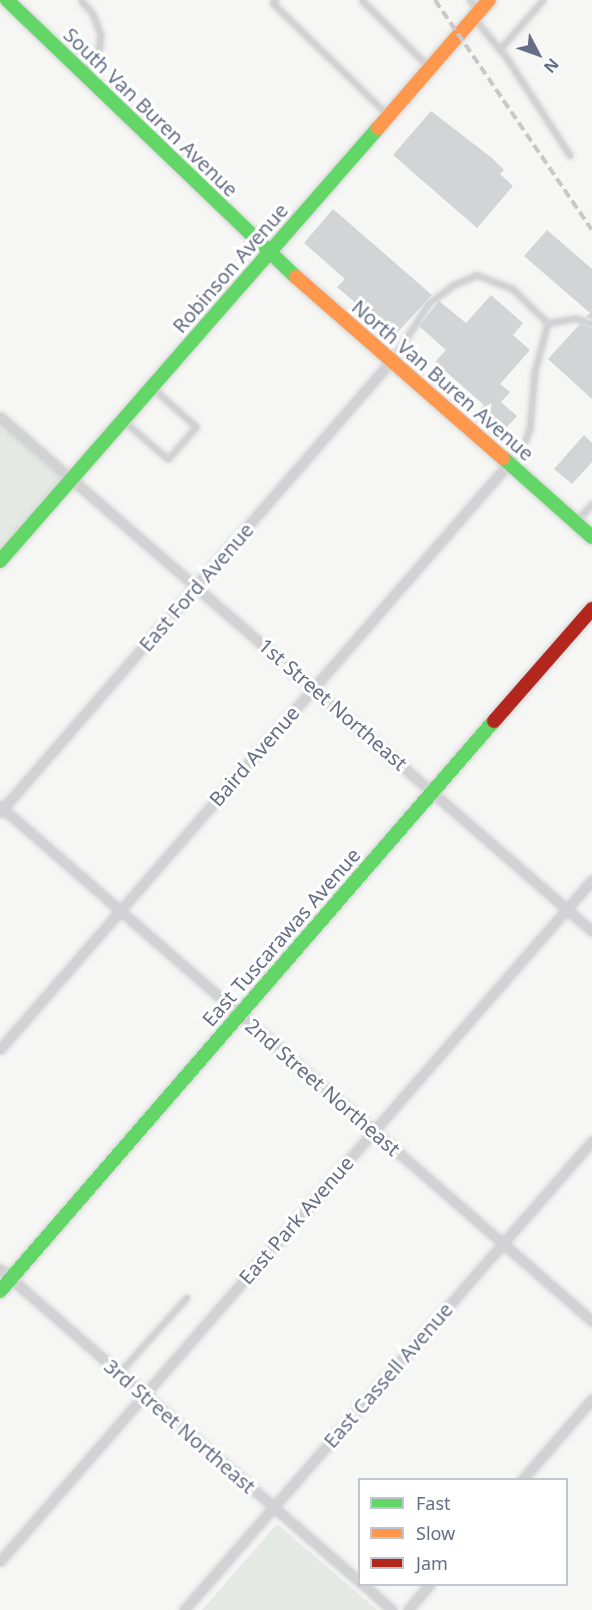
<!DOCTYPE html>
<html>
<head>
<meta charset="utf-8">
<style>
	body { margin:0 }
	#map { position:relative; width:592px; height:1610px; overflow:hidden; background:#f6f6f5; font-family:"Noto Sans",sans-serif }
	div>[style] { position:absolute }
	.green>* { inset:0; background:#e4e9e3 }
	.building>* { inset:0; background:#d3d4d5 }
	.roads { filter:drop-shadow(0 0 2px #d3d4d5) drop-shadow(0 0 2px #d3d4d5) }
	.lane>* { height:4.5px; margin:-2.25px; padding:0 2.25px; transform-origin:2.25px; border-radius:2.25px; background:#d2d2d4 }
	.street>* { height:9px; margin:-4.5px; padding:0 4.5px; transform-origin:4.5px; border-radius:4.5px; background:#d2d2d4 }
	.fast>* { height:14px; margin:-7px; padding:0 7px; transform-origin:7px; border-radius:7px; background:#63d668 }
	.slow>* { height:14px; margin:-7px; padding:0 7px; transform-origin:7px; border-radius:7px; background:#ff974d }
	.jam>* { height:14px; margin:-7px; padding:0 7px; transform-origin:7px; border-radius:7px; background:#b3261e }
	.rail>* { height:4px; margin-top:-2px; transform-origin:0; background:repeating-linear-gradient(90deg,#c8c8ca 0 9px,transparent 0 13.5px) }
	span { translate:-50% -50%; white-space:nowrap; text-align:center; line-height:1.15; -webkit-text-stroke:6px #fff; paint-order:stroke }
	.street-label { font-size:20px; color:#656e86 }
	.legend { position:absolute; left:358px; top:1478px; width:210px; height:108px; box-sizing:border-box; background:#fff; border:2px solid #c1c5cf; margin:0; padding:8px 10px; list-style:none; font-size:18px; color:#656e86 }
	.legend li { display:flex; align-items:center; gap:12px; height:30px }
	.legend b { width:30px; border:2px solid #c1c5cf }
	.north { position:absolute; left:508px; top:24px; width:60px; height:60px; -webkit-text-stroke:4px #fff; paint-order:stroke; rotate:131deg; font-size:16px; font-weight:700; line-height:24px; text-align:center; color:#656e86 }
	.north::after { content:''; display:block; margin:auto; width:21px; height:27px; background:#656e86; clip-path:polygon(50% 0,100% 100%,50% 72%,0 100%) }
</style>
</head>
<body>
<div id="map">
	<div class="green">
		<div style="clip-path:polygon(0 417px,73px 478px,0 561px)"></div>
		<div style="clip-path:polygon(277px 1524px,377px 1610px,202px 1610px)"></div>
	</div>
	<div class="building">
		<div style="clip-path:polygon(431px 111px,492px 158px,504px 170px,500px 174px,513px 186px,477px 228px,393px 155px)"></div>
		<div style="clip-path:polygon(333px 209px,432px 295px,394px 336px,337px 287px,345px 279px,304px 243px)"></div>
		<div style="clip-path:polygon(547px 230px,592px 269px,592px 319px,586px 317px,590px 313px,524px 256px)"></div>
		<div style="clip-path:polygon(491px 295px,523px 323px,513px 335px,530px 350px,500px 384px,510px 392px,501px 402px,517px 416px,503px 431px,479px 410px,484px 405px,435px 362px,446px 350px,419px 326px,439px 301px,466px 323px)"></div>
		<div style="clip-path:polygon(580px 324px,592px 328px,592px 399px,548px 359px)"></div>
		<div style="clip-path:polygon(584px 435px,592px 443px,592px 462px,572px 484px,554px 469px)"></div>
	</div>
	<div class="roads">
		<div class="lane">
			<div style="left:81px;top:0;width:18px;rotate:49deg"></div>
			<div style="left:93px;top:14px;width:22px;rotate:69deg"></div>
			<div style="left:101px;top:35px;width:16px;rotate:97deg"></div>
			<div style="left:99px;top:51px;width:24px;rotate:125deg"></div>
			<div style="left:276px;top:0;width:4px;rotate:135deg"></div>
			<div style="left:273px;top:3px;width:158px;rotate:44.2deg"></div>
			<div style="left:362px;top:0;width:93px;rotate:45deg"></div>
			<div style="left:470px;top:0;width:11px;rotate:52deg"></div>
			<div style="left:475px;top:19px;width:50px;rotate:50.6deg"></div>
			<div style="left:507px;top:58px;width:116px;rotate:57deg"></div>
			<div style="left:500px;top:49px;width:65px;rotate:-48.7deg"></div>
			<div style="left:548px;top:323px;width:27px;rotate:-10deg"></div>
			<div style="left:575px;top:318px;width:18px;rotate:19deg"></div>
			<div style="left:393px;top:359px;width:65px;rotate:-57.5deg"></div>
			<div style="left:428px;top:304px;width:31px;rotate:-37deg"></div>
			<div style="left:453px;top:285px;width:26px;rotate:-23deg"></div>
			<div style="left:477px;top:275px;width:39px;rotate:21deg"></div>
			<div style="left:513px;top:289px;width:49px;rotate:44.2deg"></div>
			<div style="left:548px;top:323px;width:51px;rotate:104.9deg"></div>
			<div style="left:535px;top:372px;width:57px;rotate:95deg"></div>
			<div style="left:530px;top:429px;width:14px;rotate:111deg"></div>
			<div style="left:525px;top:442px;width:24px;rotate:128deg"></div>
			<div style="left:124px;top:421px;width:58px;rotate:40.8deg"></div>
			<div style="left:168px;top:459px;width:43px;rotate:-48.8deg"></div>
			<div style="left:196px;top:427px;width:57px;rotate:-138.5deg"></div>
			<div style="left:577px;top:520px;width:22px;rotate:-47deg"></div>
			<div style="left:119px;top:1373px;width:101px;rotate:-48.2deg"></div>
		</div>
		<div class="street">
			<div style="left:0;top:417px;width:784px;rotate:40.97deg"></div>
			<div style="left:0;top:806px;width:785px;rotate:41.02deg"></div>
			<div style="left:0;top:812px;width:597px;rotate:-49.08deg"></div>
			<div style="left:0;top:1049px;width:776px;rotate:-49.02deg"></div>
			<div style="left:0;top:1269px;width:477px;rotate:41deg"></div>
			<div style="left:522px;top:1480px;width:107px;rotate:-49.2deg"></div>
			<div style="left:0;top:1561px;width:902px;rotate:-49deg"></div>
			<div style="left:363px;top:1584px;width:39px;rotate:42deg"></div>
			<div style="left:184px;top:1610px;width:622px;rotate:-48.98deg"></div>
			<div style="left:408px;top:1610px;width:34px;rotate:-50deg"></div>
		</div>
		<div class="fast">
			<div style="left:7px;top:0;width:400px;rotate:43.8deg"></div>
			<div style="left:503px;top:458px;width:119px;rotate:41.6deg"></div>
			<div style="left:0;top:561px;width:575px;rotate:-48.88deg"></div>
			<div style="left:0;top:1291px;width:754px;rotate:-49.09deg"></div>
		</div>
		<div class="slow">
			<div style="left:378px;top:128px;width:169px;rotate:-49.1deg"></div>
			<div style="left:296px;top:277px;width:275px;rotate:41.2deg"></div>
		</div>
		<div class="jam">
			<div style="left:494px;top:721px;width:149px;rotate:-48.8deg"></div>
		</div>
	</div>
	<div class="rail">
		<div style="left:435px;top:0;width:278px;rotate:55.7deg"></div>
	</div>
	<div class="street-label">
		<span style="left:151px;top:112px;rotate:44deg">South Van Buren Avenue</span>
		<span style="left:230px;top:268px;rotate:-49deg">Robinson Avenue</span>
		<span style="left:443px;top:380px;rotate:41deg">North Van Buren Avenue</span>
		<span style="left:196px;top:587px;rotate:-49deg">East Ford Avenue</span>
		<span style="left:333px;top:704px;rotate:41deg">1st Street Northeast</span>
		<span style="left:254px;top:756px;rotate:-49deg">Baird Avenue</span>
		<span style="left:281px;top:937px;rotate:-49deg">East Tuscarawas Avenue</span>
		<span style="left:323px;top:1087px;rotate:41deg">2nd Street Northeast</span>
		<span style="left:296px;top:1220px;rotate:-49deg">East Park Avenue</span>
		<span style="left:388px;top:1375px;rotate:-49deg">East Cassell Avenue</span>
		<span style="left:180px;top:1426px;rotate:41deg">3rd Street Northeast</span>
	</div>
	<ul class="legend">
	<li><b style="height:8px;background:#63d668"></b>Fast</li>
	<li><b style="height:8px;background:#ff974d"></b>Slow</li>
	<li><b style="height:8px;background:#b3261e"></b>Jam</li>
	</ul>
	<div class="north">N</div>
</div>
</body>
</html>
